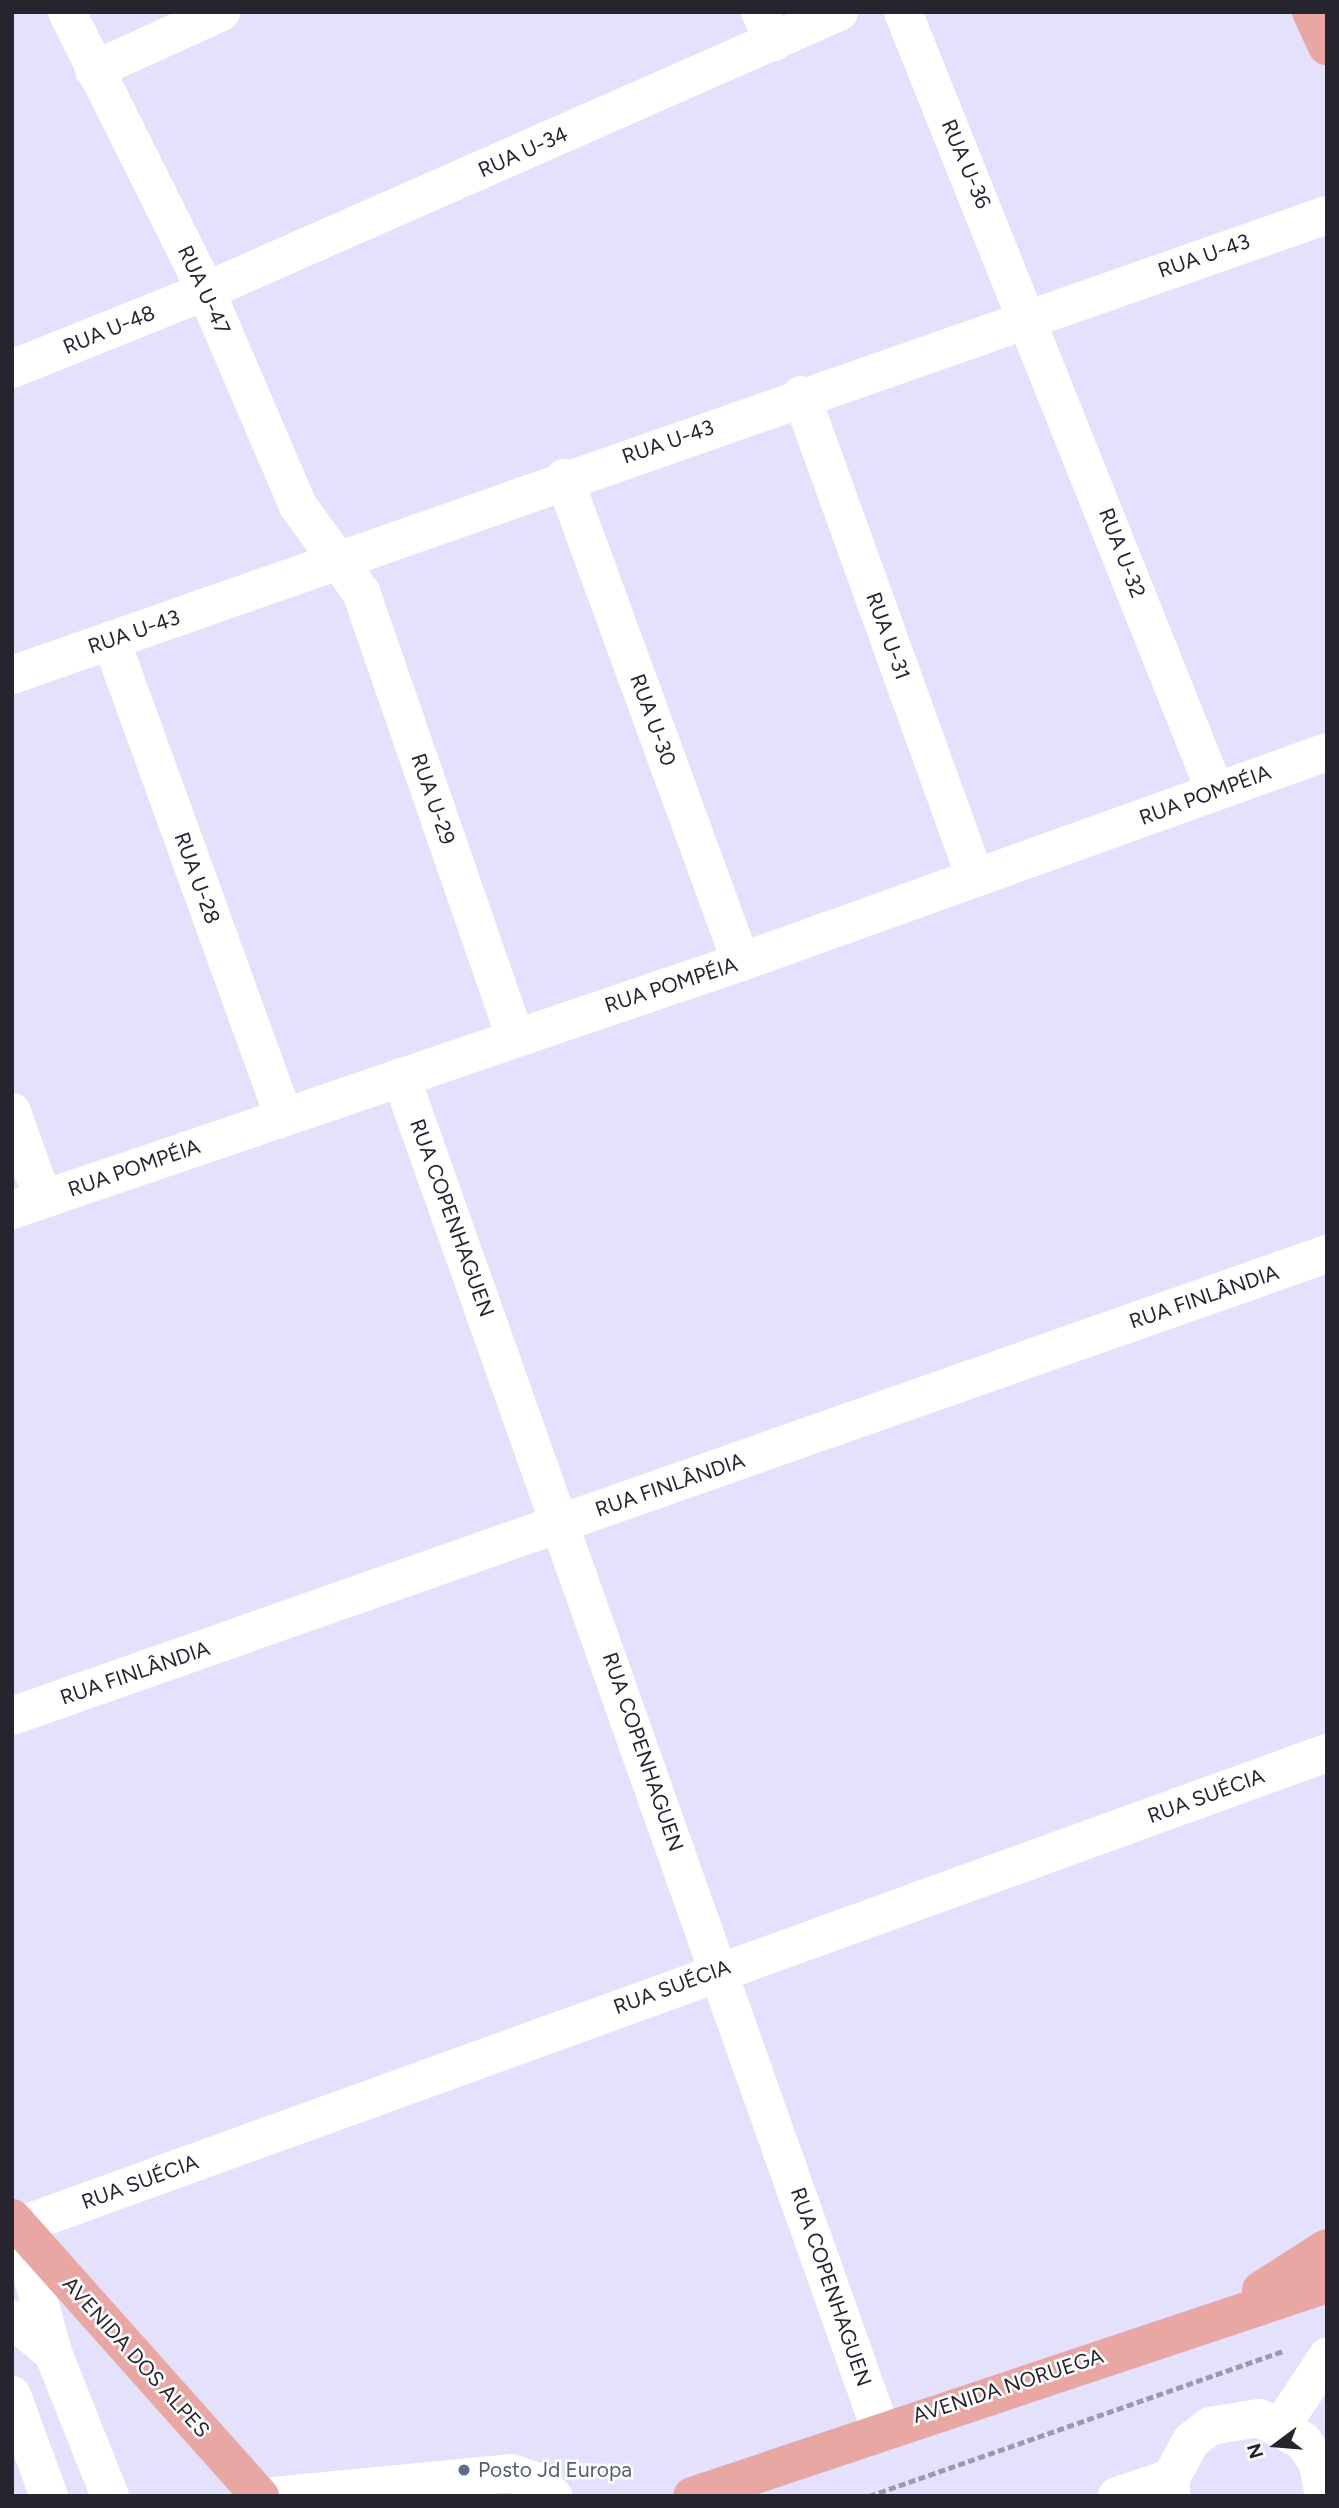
<!DOCTYPE html>
<html>
<head>
<meta charset="utf-8">
<style>
	body { margin:0 }
	#map { position:relative; width:1339px; height:2508px; overflow:hidden; background:#e4e1fd; font-family:Figtree,sans-serif }
	div>[style] { position:absolute }
	.path>* { height:4.5px; margin-top:-2.25px; transform-origin:0; background:repeating-linear-gradient(90deg,#9b99ae 0 7px,transparent 0 10.5px) }
	.minor>* { height:38px; margin:-19px; padding:0 19px; transform-origin:19px; border-radius:19px; background:#fff }
	.major>* { height:38px; margin:-19px; padding:0 19px; transform-origin:19px; border-radius:19px; background:#e9a7a3 }
	.dots>* { width:19px; height:19px; translate:-50% -50%; box-sizing:border-box; border:4px solid #fff; border-radius:50% }
	span { translate:-50% -50%; white-space:nowrap; text-align:center; line-height:1.15; -webkit-text-stroke:5px #fff; paint-order:stroke }
	.street-label { font-size:21px; color:#26252f }
	.service-label { font-size:21px; color:#4e5e75 }
	.left { translate:0 -50%; text-align:left }
	.frame { position:absolute; inset:0; border:14px solid #26252f; pointer-events:none }
	.north { position:absolute; left:1241px; top:2410px; width:70px; height:70px; -webkit-text-stroke:5px #fff; paint-order:stroke; rotate:254deg; font-size:19px; font-weight:700; line-height:28px; text-align:center; color:#26252f }
	.north::after { content:''; display:block; margin:auto; width:24px; height:32px; background:#26252f; clip-path:polygon(50% 0,100% 100%,50% 72%,0 100%) }
</style>
</head>
<body>
<div id="map">
	<div class="path">
		<div style="left:869px;top:2496px;width:439px;rotate:-19.3deg"></div>
	</div>
	<div class="minor">
		<div style="left:67px;top:12px;width:312px;rotate:63.5deg"></div>
		<div style="left:206px;top:291px;width:234px;rotate:66.8deg"></div>
		<div style="left:298px;top:506px;width:107px;rotate:53.8deg"></div>
		<div style="left:361px;top:592px;width:471px;rotate:70.9deg"></div>
		<div style="left:760px;top:12px;width:33px;rotate:65deg"></div>
		<div style="left:903px;top:12px;width:839px;rotate:68.17deg"></div>
		<div style="left:94px;top:70px;width:140px;rotate:-24.5deg"></div>
		<div style="left:12px;top:369px;width:209px;rotate:-21.9deg"></div>
		<div style="left:206px;top:291px;width:692px;rotate:-23.79deg"></div>
		<div style="left:801px;top:395px;width:512px;rotate:70.15deg"></div>
		<div style="left:564px;top:478px;width:515px;rotate:69.91deg"></div>
		<div style="left:111px;top:640px;width:507px;rotate:70.07deg"></div>
		<div style="left:12px;top:675px;width:1393px;rotate:-19.28deg"></div>
		<div style="left:401px;top:1077px;width:1433px;rotate:70.48deg"></div>
		<div style="left:12px;top:1112px;width:92px;rotate:70.4deg"></div>
		<div style="left:12px;top:1210px;width:770px;rotate:-18.79deg"></div>
		<div style="left:741px;top:962px;width:622px;rotate:-19.72deg"></div>
		<div style="left:12px;top:1716px;width:1394px;rotate:-19.36deg"></div>
		<div style="left:12px;top:2319px;width:53px;rotate:39.7deg"></div>
		<div style="left:12px;top:2395px;width:108px;rotate:69.9deg"></div>
		<div style="left:1282px;top:2425px;width:82px;rotate:-56.5deg"></div>
		<div style="left:110px;top:2496px;width:154px;rotate:-111.7deg"></div>
		<div style="left:53px;top:2353px;width:131px;rotate:-105deg"></div>
		<div style="left:19px;top:2226px;width:1391px;rotate:-19.88deg"></div>
		<div style="left:273px;top:2496px;width:239px;rotate:-5.5deg"></div>
		<div style="left:511px;top:2473px;width:28px;rotate:18deg"></div>
		<div style="left:538px;top:2482px;width:21px;rotate:43deg"></div>
		<div style="left:1117px;top:2496px;width:57px;rotate:-18.4deg"></div>
		<div style="left:1171px;top:2496px;width:18px;rotate:-90deg"></div>
		<div style="left:1171px;top:2478px;width:42px;rotate:-61.6deg"></div>
		<div style="left:1191px;top:2441px;width:24px;rotate:-38deg"></div>
		<div style="left:1210px;top:2426px;width:50px;rotate:-9.3deg"></div>
		<div style="left:1259px;top:2418px;width:50px;rotate:27.6deg"></div>
		<div style="left:1303px;top:2441px;width:27px;rotate:56deg"></div>
		<div style="left:1318px;top:2463px;width:34px;rotate:80deg"></div>
	</div>
	<div class="major">
		<div style="left:1311px;top:12px;width:38px;rotate:65deg"></div>
		<div style="left:12px;top:2218px;width:373px;rotate:48.3deg"></div>
		<div style="left:1261px;top:2290px;width:78px;rotate:-32.5deg"></div>
		<div style="left:692px;top:2496px;width:669px;rotate:-18.46deg"></div>
	</div>
	<div class="dots">
		<div style="left:464px;top:2470px;background:#5c6f8a"></div>
	</div>
	<div class="street-label">
		<span style="left:523px;top:152px;rotate:-24deg">RUA U-34</span>
		<span style="left:966px;top:164px;rotate:67deg">RUA U-36</span>
		<span style="left:1204px;top:256px;rotate:-19deg">RUA U-43</span>
		<span style="left:204px;top:290px;rotate:65deg">RUA U-47</span>
		<span style="left:109px;top:330px;rotate:-22deg">RUA U-48</span>
		<span style="left:668px;top:442px;rotate:-19deg">RUA U-43</span>
		<span style="left:1122px;top:553px;rotate:69deg">RUA U-32</span>
		<span style="left:134px;top:632px;rotate:-19deg">RUA U-43</span>
		<span style="left:888px;top:636px;rotate:70deg">RUA U-31</span>
		<span style="left:653px;top:720px;rotate:70deg">RUA U-30</span>
		<span style="left:1205px;top:795px;rotate:-20deg">RUA POMPÉIA</span>
		<span style="left:433px;top:799px;rotate:71deg">RUA U-29</span>
		<span style="left:197px;top:878px;rotate:70deg">RUA U-28</span>
		<span style="left:671px;top:985px;rotate:-18deg">RUA POMPÉIA</span>
		<span style="left:134px;top:1168px;rotate:-19deg">RUA POMPÉIA</span>
		<span style="left:452px;top:1218px;rotate:70deg">RUA COPENHAGUEN</span>
		<span style="left:1204px;top:1297px;rotate:-19deg">RUA FINLÂNDIA</span>
		<span style="left:670px;top:1485px;rotate:-19deg">RUA FINLÂNDIA</span>
		<span style="left:135px;top:1673px;rotate:-19deg">RUA FINLÂNDIA</span>
		<span style="left:643px;top:1752px;rotate:71deg">RUA COPENHAGUEN</span>
		<span style="left:1206px;top:1796px;rotate:-20deg">RUA SUÉCIA</span>
		<span style="left:672px;top:1987px;rotate:-20deg">RUA SUÉCIA</span>
		<span style="left:140px;top:2182px;rotate:-20deg">RUA SUÉCIA</span>
		<span style="left:831px;top:2287px;rotate:71deg">RUA COPENHAGUEN</span>
		<span style="left:136px;top:2357px;rotate:48deg">AVENIDA DOS ALPES</span>
		<span style="left:1008px;top:2386px;rotate:-18deg">AVENIDA NORUEGA</span>
	</div>
	<div class="service-label">
		<span class="left" style="left:478px;top:2470px">Posto Jd Europa</span>
	</div>
	<div class="frame"></div>
	<div class="north">N</div>
</div>
</body>
</html>
